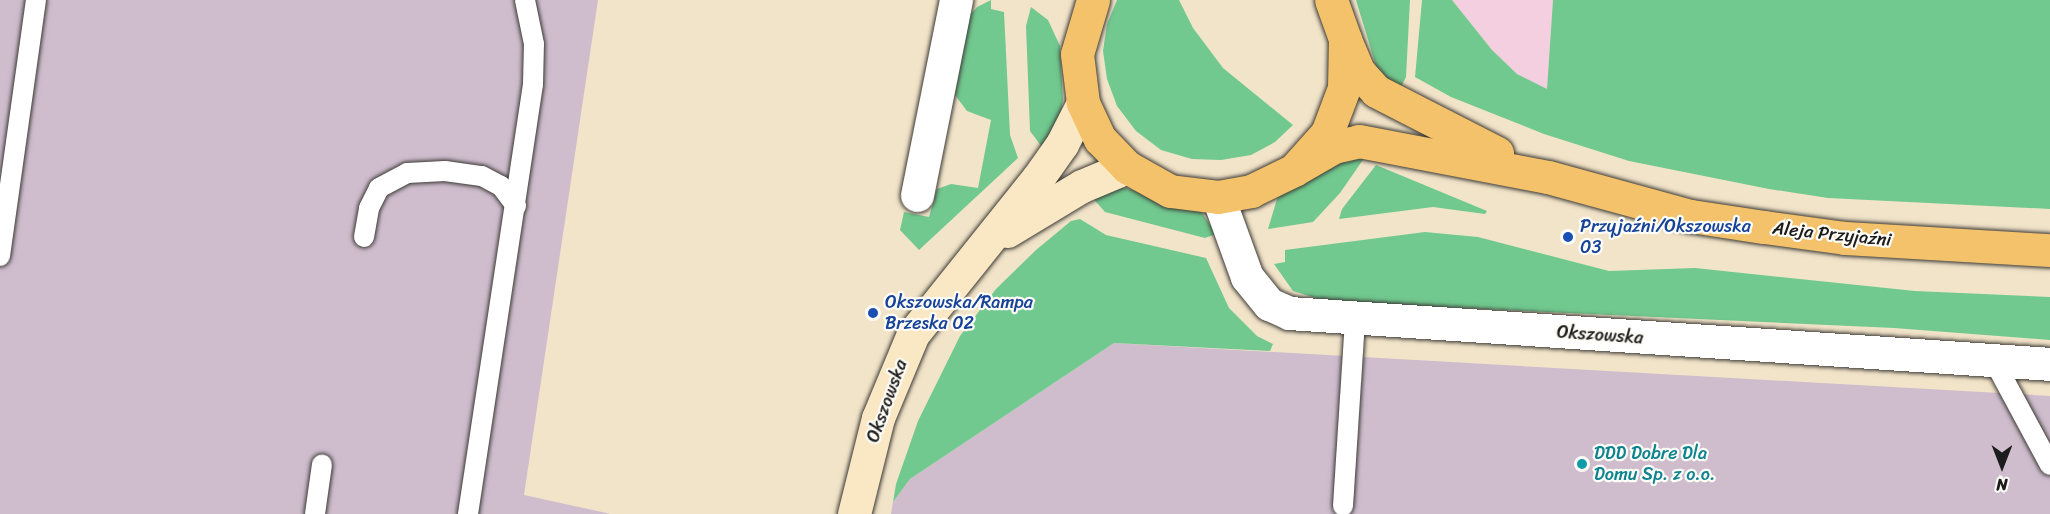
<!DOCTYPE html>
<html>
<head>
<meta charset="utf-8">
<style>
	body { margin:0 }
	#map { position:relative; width:2050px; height:514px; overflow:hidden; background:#f2e4c9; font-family:Sriracha,sans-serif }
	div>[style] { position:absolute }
	.built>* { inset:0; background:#f3cfdf }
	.industrial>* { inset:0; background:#cfbdce }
	.green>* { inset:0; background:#71c98f }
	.roads { filter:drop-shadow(0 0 2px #3c3a36) drop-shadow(0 0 2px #3c3a36) }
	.service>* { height:20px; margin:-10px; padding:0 10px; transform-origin:10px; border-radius:10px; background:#fff }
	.minor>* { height:33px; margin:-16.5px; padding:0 16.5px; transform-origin:16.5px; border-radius:16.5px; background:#fff }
	.secondary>* { height:33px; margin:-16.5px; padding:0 16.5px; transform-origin:16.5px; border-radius:16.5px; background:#fae7c3 }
	.trunk>* { height:33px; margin:-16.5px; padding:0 16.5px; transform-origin:16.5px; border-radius:16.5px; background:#f3c26a }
	.dots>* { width:16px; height:16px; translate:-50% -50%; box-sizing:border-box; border:3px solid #fdfcf7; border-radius:50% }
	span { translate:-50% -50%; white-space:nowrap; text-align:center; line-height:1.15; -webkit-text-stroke:4.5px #fdfcf7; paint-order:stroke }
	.transit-label { font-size:18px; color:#164399 }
	.left { translate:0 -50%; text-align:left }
	.street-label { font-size:18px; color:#1c1c1c }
	.culture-label { font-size:18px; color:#0d838f }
	.north { position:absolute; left:1972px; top:436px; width:60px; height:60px; -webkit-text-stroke:4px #fdfcf7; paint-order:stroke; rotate:180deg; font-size:16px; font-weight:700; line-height:24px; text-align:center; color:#1c1c1c }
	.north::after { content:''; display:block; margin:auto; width:21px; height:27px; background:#1c1c1c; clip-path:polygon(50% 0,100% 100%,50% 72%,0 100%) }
</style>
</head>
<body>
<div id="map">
	<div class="built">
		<div style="clip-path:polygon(1452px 0,1553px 0,1547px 90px,1517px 74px,1492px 50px)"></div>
	</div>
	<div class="industrial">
		<div style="clip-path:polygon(0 0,598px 0,524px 495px,611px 514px,0 514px)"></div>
		<div style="clip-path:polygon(1114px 343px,2050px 396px,2050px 514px,891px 514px,893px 502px,910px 479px)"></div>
	</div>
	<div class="green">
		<div style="clip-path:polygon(991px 0,991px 9px,1004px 12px,1010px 135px,1018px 158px,919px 250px,900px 230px,904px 212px,929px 217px,937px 189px,951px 184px,978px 188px,991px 120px,967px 111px,955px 95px,969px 16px,977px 7px)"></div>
		<div style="clip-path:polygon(1117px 0,1179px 0,1193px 28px,1223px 68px,1293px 125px,1275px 142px,1251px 155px,1221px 160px,1192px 159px,1161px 150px,1136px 131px,1117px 106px,1107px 79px,1103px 51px,1107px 24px)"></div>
		<div style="clip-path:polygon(1356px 0,1410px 0,1406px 77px,1399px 91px,1377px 69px)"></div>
		<div style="clip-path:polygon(1422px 0,1452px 0,1492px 50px,1517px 74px,1547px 89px,1553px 0,2050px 0,2050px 209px,1828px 198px,1769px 189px,1629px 161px,1544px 134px,1451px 97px,1415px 77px)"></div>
		<div style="clip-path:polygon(1031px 7px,1048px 20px,1060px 46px,1063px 100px,1058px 128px,1042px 147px,1030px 131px,1026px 26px)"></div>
		<div style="clip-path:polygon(1367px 154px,1340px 193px,1313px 222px,1268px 229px,1277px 199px,1292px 183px,1314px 168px)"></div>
		<div style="clip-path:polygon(1376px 165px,1487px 211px,1485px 214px,1433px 207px,1339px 219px,1342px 209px)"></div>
		<div style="clip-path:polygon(1113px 188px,1125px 188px,1191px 207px,1202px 213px,1216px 234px,1205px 238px,1105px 212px,1091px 196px)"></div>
		<div style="clip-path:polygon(1080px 219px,1106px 235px,1206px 258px,1229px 308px,1257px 336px,1273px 344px,1270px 351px,1114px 343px,910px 479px,893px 502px,896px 484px,918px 421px,960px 336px,996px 289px,1036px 250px,1071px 221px)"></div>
		<div style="clip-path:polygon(1425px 232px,1478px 237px,1609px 271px,1695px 268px,1915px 291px,2050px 297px,2050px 340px,1894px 328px,1329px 302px,1293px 291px,1274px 264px,1285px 262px,1285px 250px)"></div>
	</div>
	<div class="roads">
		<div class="service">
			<div style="left:364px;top:237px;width:29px;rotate:-80deg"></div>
			<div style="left:369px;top:208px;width:22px;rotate:-63deg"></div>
			<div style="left:379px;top:188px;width:32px;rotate:-28deg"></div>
			<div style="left:407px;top:173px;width:38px;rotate:-3deg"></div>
			<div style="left:445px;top:171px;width:37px;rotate:8deg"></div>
			<div style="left:482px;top:176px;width:21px;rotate:28deg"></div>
			<div style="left:501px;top:186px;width:25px;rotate:53deg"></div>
			<div style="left:0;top:256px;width:259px;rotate:-82deg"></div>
			<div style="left:1994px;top:361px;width:118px;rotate:61.7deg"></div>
			<div style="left:1343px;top:506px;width:188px;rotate:-86.3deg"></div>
			<div style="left:315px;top:514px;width:50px;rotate:-82deg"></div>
			<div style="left:468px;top:514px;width:435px;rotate:-81.4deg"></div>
			<div style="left:533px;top:84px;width:40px;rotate:-88.6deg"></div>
			<div style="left:534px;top:44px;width:45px;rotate:-101.6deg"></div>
		</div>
		<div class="minor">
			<div style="left:917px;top:195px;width:199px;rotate:-78.7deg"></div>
			<div style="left:1218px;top:197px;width:85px;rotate:70.1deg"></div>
			<div style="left:1247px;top:277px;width:35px;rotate:51deg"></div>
			<div style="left:1269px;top:304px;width:22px;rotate:24deg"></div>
			<div style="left:1289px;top:313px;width:763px;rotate:3.83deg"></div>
		</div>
		<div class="secondary">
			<div style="left:1007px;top:231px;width:87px;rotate:-31deg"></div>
			<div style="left:1082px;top:186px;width:49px;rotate:-22.9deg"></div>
			<div style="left:854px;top:514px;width:99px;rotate:-76deg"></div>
			<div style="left:878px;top:418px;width:91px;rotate:-67.4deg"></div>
			<div style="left:913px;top:334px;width:200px;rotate:-51.3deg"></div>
			<div style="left:1038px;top:178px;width:42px;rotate:-54.8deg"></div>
			<div style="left:1062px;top:144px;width:46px;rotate:-62.9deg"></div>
		</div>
		<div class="trunk">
			<div style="left:1093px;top:0;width:56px;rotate:106.5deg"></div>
			<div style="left:1077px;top:54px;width:49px;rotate:83deg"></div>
			<div style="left:1083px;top:103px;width:40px;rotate:65deg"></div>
			<div style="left:1100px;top:139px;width:39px;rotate:46deg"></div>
			<div style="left:1127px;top:167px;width:49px;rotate:29.2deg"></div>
			<div style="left:1170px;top:191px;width:48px;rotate:7.1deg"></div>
			<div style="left:1218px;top:197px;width:34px;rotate:-10deg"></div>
			<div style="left:1251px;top:191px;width:48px;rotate:-26deg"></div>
			<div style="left:1294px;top:170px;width:50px;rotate:-48.3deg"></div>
			<div style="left:1327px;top:133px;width:48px;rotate:-69.3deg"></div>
			<div style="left:1344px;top:88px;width:49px;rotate:-88.8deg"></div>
			<div style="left:1345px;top:39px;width:41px;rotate:-109.7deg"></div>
			<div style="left:1346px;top:42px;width:33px;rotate:67deg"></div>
			<div style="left:1359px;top:72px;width:25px;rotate:48deg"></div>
			<div style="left:1376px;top:91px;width:136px;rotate:27.1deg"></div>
			<div style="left:1294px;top:170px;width:46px;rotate:-29.9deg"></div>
			<div style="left:1334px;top:147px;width:26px;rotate:-13deg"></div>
			<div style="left:1359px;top:141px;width:192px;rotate:10.8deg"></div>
			<div style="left:1548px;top:177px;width:148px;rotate:15.3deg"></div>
			<div style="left:1691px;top:216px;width:74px;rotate:8.6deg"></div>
			<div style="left:1764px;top:227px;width:82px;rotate:7.7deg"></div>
			<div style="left:1845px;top:238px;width:205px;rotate:3.4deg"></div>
		</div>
	</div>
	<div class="dots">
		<div style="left:1568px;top:237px;background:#1a4fb4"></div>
		<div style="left:873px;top:313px;background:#1a4fb4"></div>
		<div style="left:1582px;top:464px;background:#0f9aa8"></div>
	</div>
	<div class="transit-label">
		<span class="left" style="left:1580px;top:237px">Przyjaźni/Okszowska<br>03</span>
		<span class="left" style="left:885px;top:313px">Okszowska/Rampa<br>Brzeska 02</span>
	</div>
	<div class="street-label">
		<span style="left:1832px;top:234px;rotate:6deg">Aleja Przyjaźni</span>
		<span style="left:1600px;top:335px;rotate:4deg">Okszowska</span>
		<span style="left:887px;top:401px;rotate:-70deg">Okszowska</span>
	</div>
	<div class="culture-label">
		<span class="left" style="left:1594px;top:464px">DDD Dobre Dla<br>Domu Sp. z o.o.</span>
	</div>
	<div class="north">N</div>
</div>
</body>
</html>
